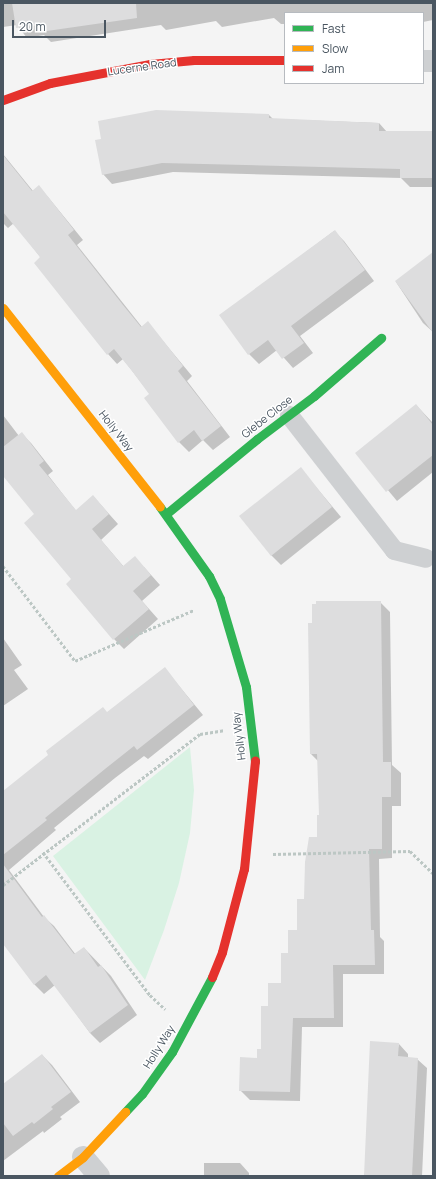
<!DOCTYPE html>
<html>
<head>
<meta charset="utf-8">
<style>
	body { margin:0 }
	#map { position:relative; width:436px; height:1179px; overflow:hidden; background:#f4f4f4; font-family:Manrope,sans-serif }
	div>[style] { position:absolute }
	.green>* { inset:0; background:#d9f2e3 }
	.shadow>* { inset:0; background:#0003 }
	.building>* { inset:0; background:#ddddde }
	.path>* { height:2.5px; margin-top:-1.25px; transform-origin:0; background:repeating-linear-gradient(90deg,#bcc7c4 0 3px,transparent 0 5px) }
	.lane>* { height:19px; margin:-9.5px; padding:0 9.5px; transform-origin:9.5px; border-radius:9.5px; background:#ced0d2 }
	.street>* { height:22px; margin:-11px; padding:0 11px; transform-origin:11px; border-radius:11px; background:#ced0d2 }
	.fast>* { height:9px; margin:-4.5px; padding:0 4.5px; transform-origin:4.5px; border-radius:4.5px; background:#30b455 }
	.slow>* { height:9px; margin:-4.5px; padding:0 4.5px; transform-origin:4.5px; border-radius:4.5px; background:#ff9f0a }
	.jam>* { height:9px; margin:-4.5px; padding:0 4.5px; transform-origin:4.5px; border-radius:4.5px; background:#e5322d }
	span { translate:-50% -50%; white-space:nowrap; text-align:center; line-height:1.15; -webkit-text-stroke:3px #fff; paint-order:stroke }
	.street-label { font-size:11px; color:#4a5661 }
	.frame { position:absolute; inset:0; border:4px solid #4a5661; pointer-events:none }
	.legend { position:absolute; left:284px; top:12px; width:140px; height:72px; box-sizing:border-box; background:#fff; border:1px solid #b7bbc0; margin:0; padding:5px 7px; list-style:none; font-size:12px; color:#4a5661 }
	.legend li { display:flex; align-items:center; gap:8px; height:20px }
	.legend b { width:20px; border:1px solid #b7bbc0 }
	.scale { position:absolute; left:12px; top:20px; width:94px; height:18px; box-sizing:border-box; border:2px solid #4a5661; border-top:0; padding-left:5px; font-size:12px; line-height:14px; white-space:nowrap; color:#4a5661; -webkit-text-stroke:3px #fff; paint-order:stroke }
</style>
</head>
<body>
<div id="map">
	<div class="green">
		<div style="clip-path:polygon(190px 747px,194px 790px,190px 833px,179px 883px,164px 930px,145px 980px,53px 856px)"></div>
	</div>
	<div class="shadow">
		<div style="clip-path:polygon(3px 3px,433px 3px,433px 20px,423px 22px,423px 13px,285px 13px,285px 24px,281px 24px,274px 18px,222px 27px,216px 21px,166px 30px,161px 25px,51px 42px,44px 35px,27px 38px,17px 25px,3px 27px)"></div>
		<div style="clip-path:polygon(269px 115px,273px 119px,379px 123px,387px 132px,433px 132px,433px 187px,410px 187px,401px 178px,173px 172px,112px 184px,103px 174px)"></div>
		<div style="clip-path:polygon(3px 154px,33px 191px,39px 187px,48px 197px,83px 240px,77px 245px,142px 327px,148px 323px,192px 376px,187px 381px,230px 437px,213px 450px,203px 440px,189px 452px,179px 442px,150px 394px,123px 359px,117px 364px,108px 354px,41px 258px,14px 223px,8px 228px,3px 223px)"></div>
		<div style="clip-path:polygon(334px 231px,344px 241px,374px 281px,300px 336px,313px 353px,293px 368px,277px 350px,259px 364px,249px 354px,221px 316px)"></div>
		<div style="clip-path:polygon(433px 255px,433px 332px,423px 323px,396px 282px)"></div>
		<div style="clip-path:polygon(416px 405px,433px 423px,433px 472px,397px 501px,357px 453px)"></div>
		<div style="clip-path:polygon(3px 415px,19px 436px,22px 434px,31px 443px,53px 471px,48px 475px,76px 511px,93px 496px,118px 524px,101px 540px,124px 567px,144px 567px,160px 585px,142px 601px,158px 619px,124px 649px,114px 639px,73px 579px,35px 514px,3px 474px)"></div>
		<div style="clip-path:polygon(301px 469px,341px 517px,281px 565px,271px 555px)"></div>
		<div style="clip-path:polygon(380px 602px,390px 612px,392px 765px,401px 773px,401px 806px,392px 806px,392px 858px,379px 859px,380px 937px,384px 941px,384px 974px,343px 974px,343px 1027px,302px 1027px,300px 1101px,250px 1100px,240px 1090px,262px 1050px,269px 1007px,282px 984px,289px 954px,298px 931px,318px 838px,320px 816px,318px 761px,311px 754px)"></div>
		<div style="clip-path:polygon(3px 638px,22px 665px,14px 670px,28px 689px,3px 706px)"></div>
		<div style="clip-path:polygon(165px 669px,203px 715px,148px 759px,144px 756px,115px 778px,54px 828px,56px 830px,9px 870px,44px 917px,54px 926px,76px 955px,84px 948px,111px 976px,137px 1015px,100px 1043px,90px 1033px,55px 985px,44px 994px,34px 984px,3px 942px,3px 792px)"></div>
		<div style="clip-path:polygon(399px 1044px,408px 1054px,408px 1058px,417px 1059px,427px 1068px,422px 1176px,364px 1176px)"></div>
		<div style="clip-path:polygon(42px 1055px,52px 1065px,80px 1102px,60px 1117px,62px 1119px,44px 1133px,43px 1131px,3px 1161px,3px 1085px)"></div>
		<div style="clip-path:polygon(204px 1163px,240px 1163px,249px 1173px,249px 1176px,204px 1176px)"></div>
	</div>
	<div class="building">
		<div style="clip-path:polygon(12px 3px,136px 3px,137px 18px,40px 32px,39px 25px,16px 28px)"></div>
		<div style="clip-path:polygon(156px 110px,269px 114px,269px 118px,379px 123px,379px 131px,433px 131px,433px 178px,400px 178px,400px 169px,162px 163px,102px 175px,95px 140px,101px 139px,98px 121px)"></div>
		<div style="clip-path:polygon(3px 155px,32px 191px,39px 185px,74px 230px,68px 235px,123px 305px,141px 327px,148px 321px,183px 366px,178px 371px,221px 426px,202px 441px,194px 430px,178px 443px,144px 398px,149px 394px,132px 371px,114px 349px,107px 355px,34px 263px,40px 257px,3px 212px)"></div>
		<div style="clip-path:polygon(335px 230px,365px 270px,291px 326px,304px 343px,282px 359px,268px 340px,248px 355px,219px 315px)"></div>
		<div style="clip-path:polygon(433px 252px,433px 333px,395px 281px)"></div>
		<div style="clip-path:polygon(416px 404px,433px 425px,433px 455px,386px 492px,355px 453px)"></div>
		<div style="clip-path:polygon(22px 432px,44px 461px,39px 465px,76px 510px,93px 495px,109px 514px,92px 529px,123px 566px,135px 556px,151px 575px,133px 591px,149px 609px,113px 640px,66px 584px,71px 579px,24px 523px,34px 514px,3px 476px,3px 447px)"></div>
		<div style="clip-path:polygon(301px 467px,332px 507px,271px 556px,239px 516px)"></div>
		<div style="clip-path:polygon(316px 601px,381px 601px,383px 762px,391px 762px,391px 797px,382px 797px,382px 849px,369px 849px,371px 930px,374px 930px,375px 965px,333px 965px,334px 1018px,293px 1018px,290px 1092px,239px 1091px,240px 1057px,257px 1058px,257px 1049px,261px 1049px,261px 1006px,268px 1006px,268px 983px,281px 983px,281px 953px,288px 953px,288px 930px,297px 930px,297px 899px,304px 899px,305px 862px,309px 837px,317px 837px,317px 815px,319px 815px,317px 754px,310px 754px,308px 623px,312px 623px,312px 604px,316px 604px)"></div>
		<div style="clip-path:polygon(165px 667px,194px 705px,137px 750px,134px 746px,105px 769px,45px 818px,47px 820px,3px 855px,3px 791px,48px 755px,46px 751px,103px 707px,107px 712px)"></div>
		<div style="clip-path:polygon(3px 864px,42px 917px,44px 915px,74px 954px,84px 947px,98px 967px,101px 965px,128px 1005px,90px 1033px,46px 975px,34px 985px,3px 944px)"></div>
		<div style="clip-path:polygon(370px 1041px,399px 1043px,398px 1056px,418px 1058px,412px 1176px,364px 1176px)"></div>
		<div style="clip-path:polygon(42px 1054px,71px 1092px,51px 1107px,53px 1109px,34px 1124px,32px 1122px,13px 1136px,3px 1123px,3px 1084px)"></div>
	</div>
	<div class="path">
		<div style="left:3px;top:566px;width:119px;rotate:52.8deg"></div>
		<div style="left:75px;top:661px;width:129px;rotate:-23.2deg"></div>
		<div style="left:43px;top:852px;width:179px;rotate:53.2deg"></div>
		<div style="left:150px;top:995px;width:21px;rotate:43deg"></div>
		<div style="left:273px;top:854px;width:137px;rotate:-1.3deg"></div>
		<div style="left:410px;top:851px;width:32px;rotate:44deg"></div>
		<div style="left:3px;top:885px;width:248px;rotate:-37.5deg"></div>
		<div style="left:200px;top:734px;width:24px;rotate:-9deg"></div>
	</div>
	<div class="lane">
		<div style="left:289px;top:415px;width:171px;rotate:52.1deg"></div>
		<div style="left:394px;top:550px;width:32px;rotate:14deg"></div>
	</div>
	<div class="street">
		<div style="left:423px;top:61px;width:10px"></div>
		<div style="left:83px;top:1157px;width:25px;rotate:50deg"></div>
	</div>
	<div class="fast">
		<div style="left:160px;top:507px;width:85px;rotate:54.6deg"></div>
		<div style="left:209px;top:576px;width:25px;rotate:64deg"></div>
		<div style="left:220px;top:599px;width:92px;rotate:73.5deg"></div>
		<div style="left:246px;top:687px;width:75px;rotate:83.1deg"></div>
		<div style="left:166px;top:514px;width:118px;rotate:-39.5deg"></div>
		<div style="left:257px;top:439px;width:71px;rotate:-37deg"></div>
		<div style="left:314px;top:396px;width:89px;rotate:-40.9deg"></div>
		<div style="left:125px;top:1112px;width:25px;rotate:-47deg"></div>
		<div style="left:142px;top:1094px;width:52px;rotate:-54.5deg"></div>
		<div style="left:172px;top:1052px;width:85px;rotate:-61.9deg"></div>
	</div>
	<div class="slow">
		<div style="left:3px;top:308px;width:253px;rotate:51.7deg"></div>
		<div style="left:58px;top:1176px;width:31px;rotate:-37deg"></div>
		<div style="left:83px;top:1157px;width:62px;rotate:-47deg"></div>
	</div>
	<div class="jam">
		<div style="left:3px;top:100px;width:50px;rotate:-19.9deg"></div>
		<div style="left:50px;top:83px;width:102px;rotate:-10.8deg"></div>
		<div style="left:150px;top:64px;width:44px;rotate:-5.2deg"></div>
		<div style="left:194px;top:60px;width:91px"></div>
		<div style="left:212px;top:977px;width:27px;rotate:-68deg"></div>
		<div style="left:222px;top:952px;width:86px;rotate:-75.2deg"></div>
		<div style="left:244px;top:869px;width:109px;rotate:-84.2deg"></div>
	</div>
	<div class="street-label">
		<span style="left:142px;top:67px;rotate:-8deg">Lucerne Road</span>
		<span style="left:267px;top:417px;rotate:-38deg">Glebe Close</span>
		<span style="left:116px;top:431px;rotate:52deg">Holly Way</span>
		<span style="left:239px;top:736px;rotate:-97deg">Holly Way</span>
		<span style="left:159px;top:1047px;rotate:-58deg">Holly Way</span>
	</div>
	<div class="frame"></div>
	<ul class="legend">
	<li><b style="height:5px;background:#30b455"></b>Fast</li>
	<li><b style="height:5px;background:#ff9f0a"></b>Slow</li>
	<li><b style="height:5px;background:#e5322d"></b>Jam</li>
	</ul>
	<div class="scale">20 m</div>
</div>
</body>
</html>
